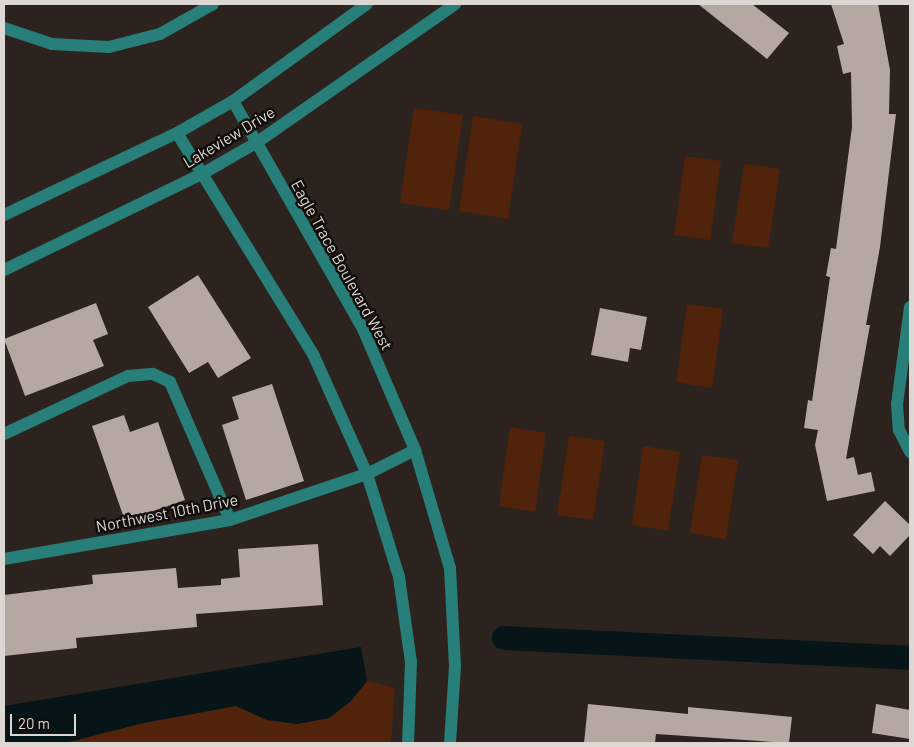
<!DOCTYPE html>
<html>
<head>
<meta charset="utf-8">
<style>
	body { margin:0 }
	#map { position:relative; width:914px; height:747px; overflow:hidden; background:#2c231e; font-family:Barlow,sans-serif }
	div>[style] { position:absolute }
	.green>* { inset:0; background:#51230a }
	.water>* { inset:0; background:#051518 }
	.canal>* { height:24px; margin:-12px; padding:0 12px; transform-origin:12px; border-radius:12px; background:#051518 }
	.building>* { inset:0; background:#b5a8a2 }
	.minor>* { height:12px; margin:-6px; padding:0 6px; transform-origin:6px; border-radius:6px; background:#287e78 }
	span { translate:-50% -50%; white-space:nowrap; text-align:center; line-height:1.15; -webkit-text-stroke:5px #110d0b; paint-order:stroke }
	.street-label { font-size:16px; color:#ddd7d3 }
	.frame { position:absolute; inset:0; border:5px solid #ddd7d3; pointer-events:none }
	.scale { position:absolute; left:10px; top:714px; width:66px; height:22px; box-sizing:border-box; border:2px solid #ddd7d3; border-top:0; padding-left:6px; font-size:15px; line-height:18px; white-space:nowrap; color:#ddd7d3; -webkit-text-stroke:4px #110d0b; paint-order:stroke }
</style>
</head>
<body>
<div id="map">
	<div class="green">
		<div style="clip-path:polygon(414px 108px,463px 115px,449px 210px,400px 203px)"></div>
		<div style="clip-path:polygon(473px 116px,522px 124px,508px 219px,459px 211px)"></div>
		<div style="clip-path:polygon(685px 156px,721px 161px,710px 240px,674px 235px)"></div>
		<div style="clip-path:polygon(744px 164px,780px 169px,768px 248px,732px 243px)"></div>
		<div style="clip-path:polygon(687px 304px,723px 309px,712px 388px,676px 382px)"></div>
		<div style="clip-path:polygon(510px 427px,546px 433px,535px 512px,499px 506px)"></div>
		<div style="clip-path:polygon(569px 436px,605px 441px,593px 520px,557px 515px)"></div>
		<div style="clip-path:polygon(643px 446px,680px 452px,668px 531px,632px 525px)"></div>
		<div style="clip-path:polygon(702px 455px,738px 460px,726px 539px,690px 533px)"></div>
		<div style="clip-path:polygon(367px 681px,395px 688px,391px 743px,65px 743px,143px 723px,236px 706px,267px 720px,297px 724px,329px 718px,351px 701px)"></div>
	</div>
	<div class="water">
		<div style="clip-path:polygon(361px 647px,367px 681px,351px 701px,329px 718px,297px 724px,267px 720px,236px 706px,143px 723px,65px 743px,4px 743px,4px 706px)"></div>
	</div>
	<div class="canal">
		<div style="left:504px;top:638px;width:406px;rotate:2.8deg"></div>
	</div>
	<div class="building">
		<div style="clip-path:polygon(698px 4px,752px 4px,789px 33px,767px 59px)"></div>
		<div style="clip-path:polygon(831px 4px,878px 4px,890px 70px,889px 114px,896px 114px,880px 247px,866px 325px,870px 325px,846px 459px,854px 457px,858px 475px,871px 472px,875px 491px,827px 501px,815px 445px,818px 430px,804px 428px,808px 400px,812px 401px,830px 277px,826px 276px,831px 248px,836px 249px,852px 127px,851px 72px,843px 74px,837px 46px,844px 44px)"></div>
		<div style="clip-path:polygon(198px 275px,251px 358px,218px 378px,208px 362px,189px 373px,148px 307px)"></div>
		<div style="clip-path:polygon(96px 303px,108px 334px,93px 340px,104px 366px,25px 396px,4px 339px)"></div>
		<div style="clip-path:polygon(600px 308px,647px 317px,641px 350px,630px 348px,628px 362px,591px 355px)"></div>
		<div style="clip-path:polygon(272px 384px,304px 481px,246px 500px,222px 425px,239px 419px,232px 397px)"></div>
		<div style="clip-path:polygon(124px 415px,130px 432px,158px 422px,185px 500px,125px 521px,92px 426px)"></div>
		<div style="clip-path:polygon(885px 501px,910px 525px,910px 535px,890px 556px,880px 546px,873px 554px,853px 535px)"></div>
		<div style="clip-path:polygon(318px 544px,323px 605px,196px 614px,197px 627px,76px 638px,77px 648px,4px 656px,4px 595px,93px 584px,92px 575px,176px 568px,178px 588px,221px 585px,221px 579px,240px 577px,238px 549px)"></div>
		<div style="clip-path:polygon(588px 704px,688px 714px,688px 707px,792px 717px,789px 743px,656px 734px,655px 743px,584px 743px)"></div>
		<div style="clip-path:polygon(876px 704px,910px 710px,910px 739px,872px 733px)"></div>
	</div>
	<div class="minor">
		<div style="left:4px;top:28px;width:51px;rotate:18.4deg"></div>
		<div style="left:52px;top:44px;width:57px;rotate:3deg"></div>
		<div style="left:109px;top:47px;width:53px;rotate:-14.3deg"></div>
		<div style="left:160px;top:34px;width:61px;rotate:-29.5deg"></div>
		<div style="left:233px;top:101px;width:262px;rotate:60.3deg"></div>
		<div style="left:363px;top:329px;width:132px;rotate:66.7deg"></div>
		<div style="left:415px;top:450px;width:123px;rotate:73.5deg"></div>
		<div style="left:450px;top:568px;width:98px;rotate:87.1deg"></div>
		<div style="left:455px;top:666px;width:77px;rotate:93.7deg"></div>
		<div style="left:177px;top:133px;width:259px;rotate:58.4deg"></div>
		<div style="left:313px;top:354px;width:132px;rotate:65.8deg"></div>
		<div style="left:367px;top:474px;width:108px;rotate:72.7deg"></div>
		<div style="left:399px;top:577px;width:86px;rotate:82deg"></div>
		<div style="left:411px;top:662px;width:81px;rotate:92.1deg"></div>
		<div style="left:4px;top:215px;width:191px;rotate:-25.4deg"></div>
		<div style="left:177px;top:133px;width:64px;rotate:-29.7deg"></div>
		<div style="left:233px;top:101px;width:165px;rotate:-35.9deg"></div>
		<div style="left:4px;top:270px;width:220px;rotate:-25.9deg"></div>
		<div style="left:202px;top:174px;width:62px;rotate:-29.9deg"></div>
		<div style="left:256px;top:143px;width:243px;rotate:-34.9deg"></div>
		<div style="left:910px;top:307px;width:98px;rotate:97.6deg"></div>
		<div style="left:897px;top:404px;width:26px;rotate:86deg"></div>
		<div style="left:899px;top:430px;width:25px;rotate:63deg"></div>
		<div style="left:4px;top:434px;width:137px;rotate:-25.1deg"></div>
		<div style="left:128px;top:376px;width:25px;rotate:-5deg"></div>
		<div style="left:153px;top:374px;width:19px;rotate:25deg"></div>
		<div style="left:170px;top:382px;width:150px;rotate:66.5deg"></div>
		<div style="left:4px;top:559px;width:229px;rotate:-9.8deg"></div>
		<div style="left:230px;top:520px;width:145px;rotate:-18.6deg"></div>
		<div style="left:367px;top:474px;width:54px;rotate:-26.6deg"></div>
	</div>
	<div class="street-label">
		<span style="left:229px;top:137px;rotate:-31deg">Lakeview Drive</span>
		<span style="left:342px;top:265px;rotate:61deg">Eagle Trace Boulevard West</span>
		<span style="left:167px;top:513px;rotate:-11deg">Northwest 10th Drive</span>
	</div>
	<div class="frame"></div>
	<div class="scale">20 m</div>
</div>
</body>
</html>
